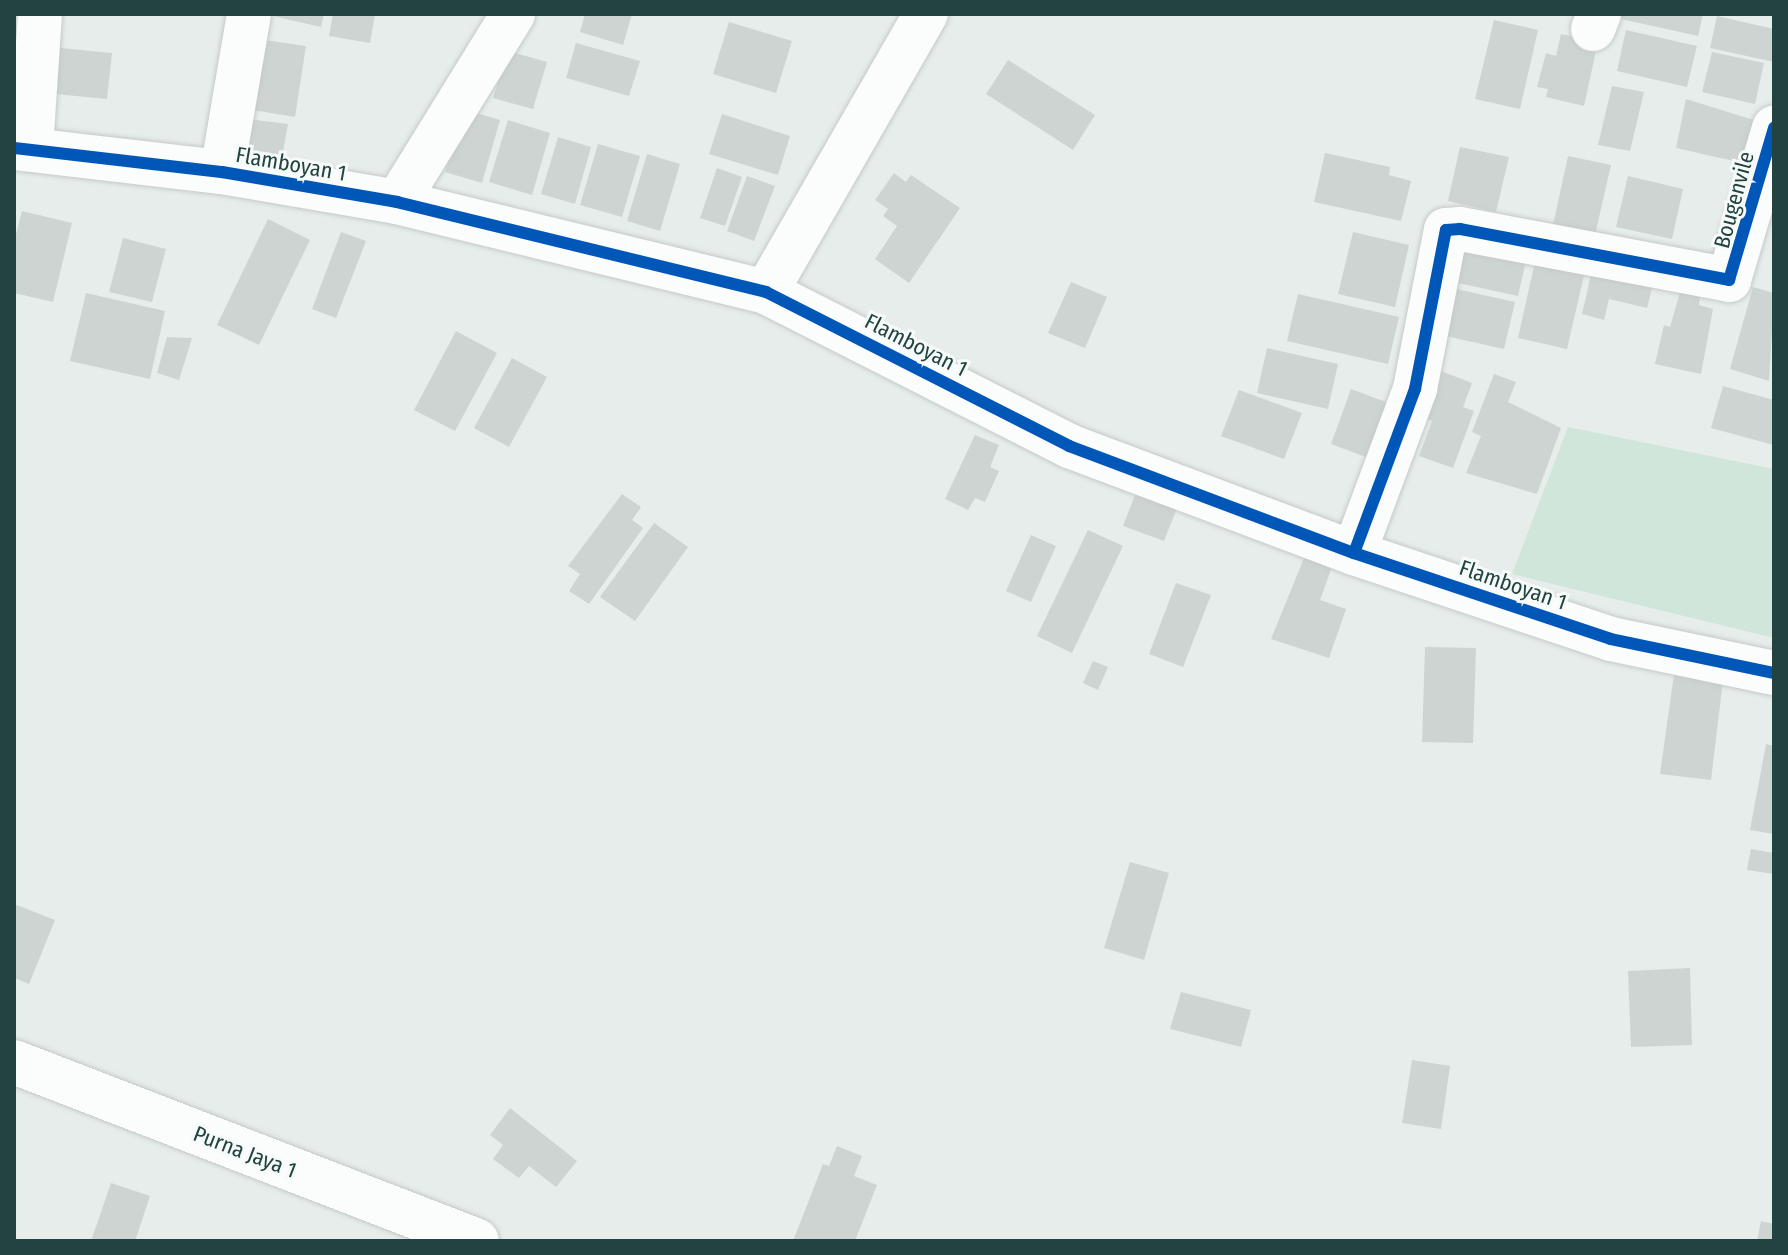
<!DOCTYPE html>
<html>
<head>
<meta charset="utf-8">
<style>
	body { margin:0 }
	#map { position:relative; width:1788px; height:1255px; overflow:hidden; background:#e7edeb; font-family:"Fira Sans Condensed",sans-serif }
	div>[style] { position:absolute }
	.green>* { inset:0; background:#d0e6da }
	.building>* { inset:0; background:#ced4d2 }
	.roads { filter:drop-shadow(0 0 2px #c4cac8) drop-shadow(0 0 2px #c4cac8) }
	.minor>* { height:44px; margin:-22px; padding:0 22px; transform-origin:22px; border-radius:22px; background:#fbfcfc }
	.cycleway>* { height:12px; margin:-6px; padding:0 6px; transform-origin:6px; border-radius:6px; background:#0057b8 }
	span { translate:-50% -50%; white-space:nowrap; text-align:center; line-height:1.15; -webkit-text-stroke:6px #f6fbf9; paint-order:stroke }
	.street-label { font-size:22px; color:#22433f }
	.frame { position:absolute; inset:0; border:16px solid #22433f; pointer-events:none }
</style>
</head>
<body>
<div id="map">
	<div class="green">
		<div style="clip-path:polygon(1568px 427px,1774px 469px,1774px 638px,1512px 574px)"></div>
	</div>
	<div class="building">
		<div style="clip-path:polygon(264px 14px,324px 14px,321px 27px)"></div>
		<div style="clip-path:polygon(333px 14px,375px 14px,370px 43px,329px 36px)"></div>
		<div style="clip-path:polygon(585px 14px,632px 14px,623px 45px,580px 32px)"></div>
		<div style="clip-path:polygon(1622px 14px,1703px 14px,1698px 36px,1621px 19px)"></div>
		<div style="clip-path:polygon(1717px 16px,1774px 29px,1774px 62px,1710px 48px)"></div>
		<div style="clip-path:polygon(1494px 20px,1538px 30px,1520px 109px,1475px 99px)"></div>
		<div style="clip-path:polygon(729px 22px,792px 41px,776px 93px,713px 74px)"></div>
		<div style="clip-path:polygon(1626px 30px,1697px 46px,1687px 87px,1617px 71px)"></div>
		<div style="clip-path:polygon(1561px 34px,1598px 42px,1584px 106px,1546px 97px,1548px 89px,1537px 87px,1546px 53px,1556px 56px)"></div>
		<div style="clip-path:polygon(258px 39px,306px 46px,295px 117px,247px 109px)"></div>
		<div style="clip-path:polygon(576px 43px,640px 61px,629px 96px,566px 78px)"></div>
		<div style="clip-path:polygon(50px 47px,112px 53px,107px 99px,45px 93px)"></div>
		<div style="clip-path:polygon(508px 51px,547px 62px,533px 109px,493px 98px)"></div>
		<div style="clip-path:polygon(1712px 52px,1764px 63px,1755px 104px,1702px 92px)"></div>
		<div style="clip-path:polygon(1008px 60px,1095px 115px,1073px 150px,986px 94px)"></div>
		<div style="clip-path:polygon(1612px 86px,1644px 92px,1630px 151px,1598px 145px)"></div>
		<div style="clip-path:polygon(1686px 99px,1757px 121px,1747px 164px,1676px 148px)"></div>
		<div style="clip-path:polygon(463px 109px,500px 120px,482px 183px,445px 172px)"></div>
		<div style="clip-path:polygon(722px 114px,790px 136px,778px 175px,709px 154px)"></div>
		<div style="clip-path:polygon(249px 119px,288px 124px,282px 157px,244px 151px)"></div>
		<div style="clip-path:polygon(508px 120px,550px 133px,532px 195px,489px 182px)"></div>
		<div style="clip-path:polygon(558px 137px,591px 147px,575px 204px,541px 194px)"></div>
		<div style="clip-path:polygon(598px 144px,640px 156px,622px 217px,580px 205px)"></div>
		<div style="clip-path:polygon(1460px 147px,1509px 157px,1496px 212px,1448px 201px)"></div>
		<div style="clip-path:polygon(1325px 153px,1390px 167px,1389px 175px,1411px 181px,1401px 221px,1314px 202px)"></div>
		<div style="clip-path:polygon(647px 154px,680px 164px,660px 231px,627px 221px)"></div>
		<div style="clip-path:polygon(1568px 156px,1611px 165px,1595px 235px,1553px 225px)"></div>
		<div style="clip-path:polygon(717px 168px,742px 177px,725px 226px,700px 218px)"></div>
		<div style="clip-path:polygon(894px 173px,906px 182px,911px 175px,960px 208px,909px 283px,875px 259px,897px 226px,883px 216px,888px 209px,875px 200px)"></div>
		<div style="clip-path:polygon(747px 176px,775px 186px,754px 241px,727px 231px)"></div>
		<div style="clip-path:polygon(1628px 176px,1683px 189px,1672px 239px,1616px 227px)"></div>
		<div style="clip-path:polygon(22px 211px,72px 223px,53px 302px,14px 293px,14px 242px)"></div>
		<div style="clip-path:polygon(268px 219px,310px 240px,259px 345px,217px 325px)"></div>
		<div style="clip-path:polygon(1451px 230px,1529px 248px,1518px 296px,1440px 279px)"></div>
		<div style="clip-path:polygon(341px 232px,366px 241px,336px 318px,312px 309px)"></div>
		<div style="clip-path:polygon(1353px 232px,1409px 245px,1395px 307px,1338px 294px)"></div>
		<div style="clip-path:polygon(123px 238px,166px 249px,152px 302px,109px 292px)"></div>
		<div style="clip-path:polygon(1536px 257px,1586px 267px,1567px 349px,1518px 338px)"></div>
		<div style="clip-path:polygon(1593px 266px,1654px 280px,1647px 308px,1609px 299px,1604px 320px,1582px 314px)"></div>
		<div style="clip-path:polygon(1071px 282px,1107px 297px,1085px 348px,1048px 333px)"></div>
		<div style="clip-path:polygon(1753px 287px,1774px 293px,1769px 381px,1730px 369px)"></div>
		<div style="clip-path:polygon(1452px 288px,1515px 302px,1504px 349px,1441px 335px)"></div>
		<div style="clip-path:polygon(1680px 292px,1700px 297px,1699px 305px,1713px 309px,1701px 374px,1655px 364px,1664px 325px,1670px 327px)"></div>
		<div style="clip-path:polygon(86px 293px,165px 311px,150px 379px,70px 361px)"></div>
		<div style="clip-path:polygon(1298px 294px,1399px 317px,1388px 364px,1287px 341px)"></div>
		<div style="clip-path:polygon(456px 331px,497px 353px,455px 431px,414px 410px)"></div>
		<div style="clip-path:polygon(167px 337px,192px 338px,179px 380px,157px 373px)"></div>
		<div style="clip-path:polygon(1267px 348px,1338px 364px,1328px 409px,1257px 393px)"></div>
		<div style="clip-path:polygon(512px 358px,547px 377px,509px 447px,474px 428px)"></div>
		<div style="clip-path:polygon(1436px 369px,1472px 383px,1463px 407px,1474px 411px,1453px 468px,1419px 456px,1432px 421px,1419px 416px)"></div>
		<div style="clip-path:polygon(1494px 374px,1516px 382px,1508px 402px,1561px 428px,1537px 494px,1466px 473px,1481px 436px,1472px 432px)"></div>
		<div style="clip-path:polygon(1723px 386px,1774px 400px,1774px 445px,1711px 428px)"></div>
		<div style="clip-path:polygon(1351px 389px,1391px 404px,1371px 459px,1331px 444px)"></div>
		<div style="clip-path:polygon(1239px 390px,1302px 413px,1284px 459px,1221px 436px)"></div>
		<div style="clip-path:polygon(975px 435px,999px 445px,990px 467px,999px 471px,985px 502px,975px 498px,968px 510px,945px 499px)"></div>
		<div style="clip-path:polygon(1140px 482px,1181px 498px,1164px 541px,1123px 526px)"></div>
		<div style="clip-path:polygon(622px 494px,641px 507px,632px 520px,643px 528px,589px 604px,569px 591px,580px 574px,568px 566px)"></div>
		<div style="clip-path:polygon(654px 523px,688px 547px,635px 621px,600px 597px)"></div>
		<div style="clip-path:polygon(1088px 530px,1123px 546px,1072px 653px,1037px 636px)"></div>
		<div style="clip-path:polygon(1031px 535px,1056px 546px,1031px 602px,1006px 591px)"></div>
		<div style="clip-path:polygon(1304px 558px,1332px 567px,1320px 600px,1346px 609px,1329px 658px,1271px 639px)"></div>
		<div style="clip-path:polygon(1176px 583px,1211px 595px,1183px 667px,1149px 654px)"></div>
		<div style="clip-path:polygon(1425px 647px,1476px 648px,1473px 743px,1422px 742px)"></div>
		<div style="clip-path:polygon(1093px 661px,1108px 667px,1098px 690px,1083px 683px)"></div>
		<div style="clip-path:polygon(1674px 674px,1723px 680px,1711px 780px,1660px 774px)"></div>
		<div style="clip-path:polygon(1766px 744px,1774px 746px,1774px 834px,1750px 830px)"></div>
		<div style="clip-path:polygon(1751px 849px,1774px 853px,1774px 874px,1747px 870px)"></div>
		<div style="clip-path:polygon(1130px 862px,1169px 873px,1144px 960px,1104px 948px)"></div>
		<div style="clip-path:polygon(14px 904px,55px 920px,29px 984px,14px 978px)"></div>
		<div style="clip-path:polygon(1690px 968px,1692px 1045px,1631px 1047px,1628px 971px)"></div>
		<div style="clip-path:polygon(1181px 992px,1251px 1010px,1241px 1047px,1170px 1029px)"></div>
		<div style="clip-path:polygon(1412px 1060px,1450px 1066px,1441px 1129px,1402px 1123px)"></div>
		<div style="clip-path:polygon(510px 1108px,577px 1161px,556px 1187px,529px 1166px,519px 1178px,493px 1159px,503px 1145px,490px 1135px)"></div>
		<div style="clip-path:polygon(837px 1146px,862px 1156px,854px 1176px,877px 1185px,855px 1241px,793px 1241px,823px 1164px,829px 1166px)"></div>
		<div style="clip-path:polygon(111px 1183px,150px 1196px,135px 1241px,91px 1241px)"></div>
		<div style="clip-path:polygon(1761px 1221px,1774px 1224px,1774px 1241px,1757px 1241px)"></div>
	</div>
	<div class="roads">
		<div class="minor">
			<div style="left:1593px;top:29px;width:16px;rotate:-68deg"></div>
			<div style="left:14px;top:148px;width:209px;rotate:6.6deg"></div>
			<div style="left:222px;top:172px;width:178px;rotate:9.7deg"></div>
			<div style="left:397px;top:202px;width:380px;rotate:13.7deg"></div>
			<div style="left:766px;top:292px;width:340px;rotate:26.9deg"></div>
			<div style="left:1069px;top:446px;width:304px;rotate:20.6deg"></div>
			<div style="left:1354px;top:553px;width:271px;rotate:18.5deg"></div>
			<div style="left:1611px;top:639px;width:167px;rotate:11.8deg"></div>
			<div style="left:31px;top:149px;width:135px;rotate:-86.2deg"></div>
			<div style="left:222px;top:172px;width:160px;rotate:-80.3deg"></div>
			<div style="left:397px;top:202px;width:221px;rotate:-58.3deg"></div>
			<div style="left:766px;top:292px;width:321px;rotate:-60.1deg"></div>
			<div style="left:1354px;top:553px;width:175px;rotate:-69.6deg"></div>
			<div style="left:1415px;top:389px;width:162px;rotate:-79deg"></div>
			<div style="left:1446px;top:230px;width:14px;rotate:-4deg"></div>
			<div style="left:1460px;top:229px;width:274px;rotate:10.7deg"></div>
			<div style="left:1729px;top:280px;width:159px;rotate:-73.5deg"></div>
			<div style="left:14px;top:1062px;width:496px;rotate:21.1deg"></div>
		</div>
	</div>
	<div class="cycleway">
		<div style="left:14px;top:148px;width:209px;rotate:6.6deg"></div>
		<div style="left:222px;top:172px;width:178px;rotate:9.7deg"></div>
		<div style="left:397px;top:202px;width:380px;rotate:13.7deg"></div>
		<div style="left:766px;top:292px;width:340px;rotate:26.9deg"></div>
		<div style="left:1069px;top:446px;width:304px;rotate:20.6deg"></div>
		<div style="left:1354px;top:553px;width:271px;rotate:18.5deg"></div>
		<div style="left:1611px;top:639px;width:167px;rotate:11.8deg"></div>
		<div style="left:1354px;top:553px;width:175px;rotate:-69.6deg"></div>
		<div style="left:1415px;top:389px;width:162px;rotate:-79deg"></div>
		<div style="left:1446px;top:230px;width:14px;rotate:-4deg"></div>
		<div style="left:1460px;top:229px;width:274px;rotate:10.7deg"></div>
		<div style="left:1729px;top:280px;width:159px;rotate:-73.5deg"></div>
	</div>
	<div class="street-label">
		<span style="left:291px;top:164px;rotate:10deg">Flamboyan 1</span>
		<span style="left:1734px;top:200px;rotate:-75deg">Bougenvile</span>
		<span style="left:916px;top:345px;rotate:27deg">Flamboyan 1</span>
		<span style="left:1513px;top:585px;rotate:19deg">Flamboyan 1</span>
		<span style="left:245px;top:1152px;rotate:21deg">Purna Jaya 1</span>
	</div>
	<div class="frame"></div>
</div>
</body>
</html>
